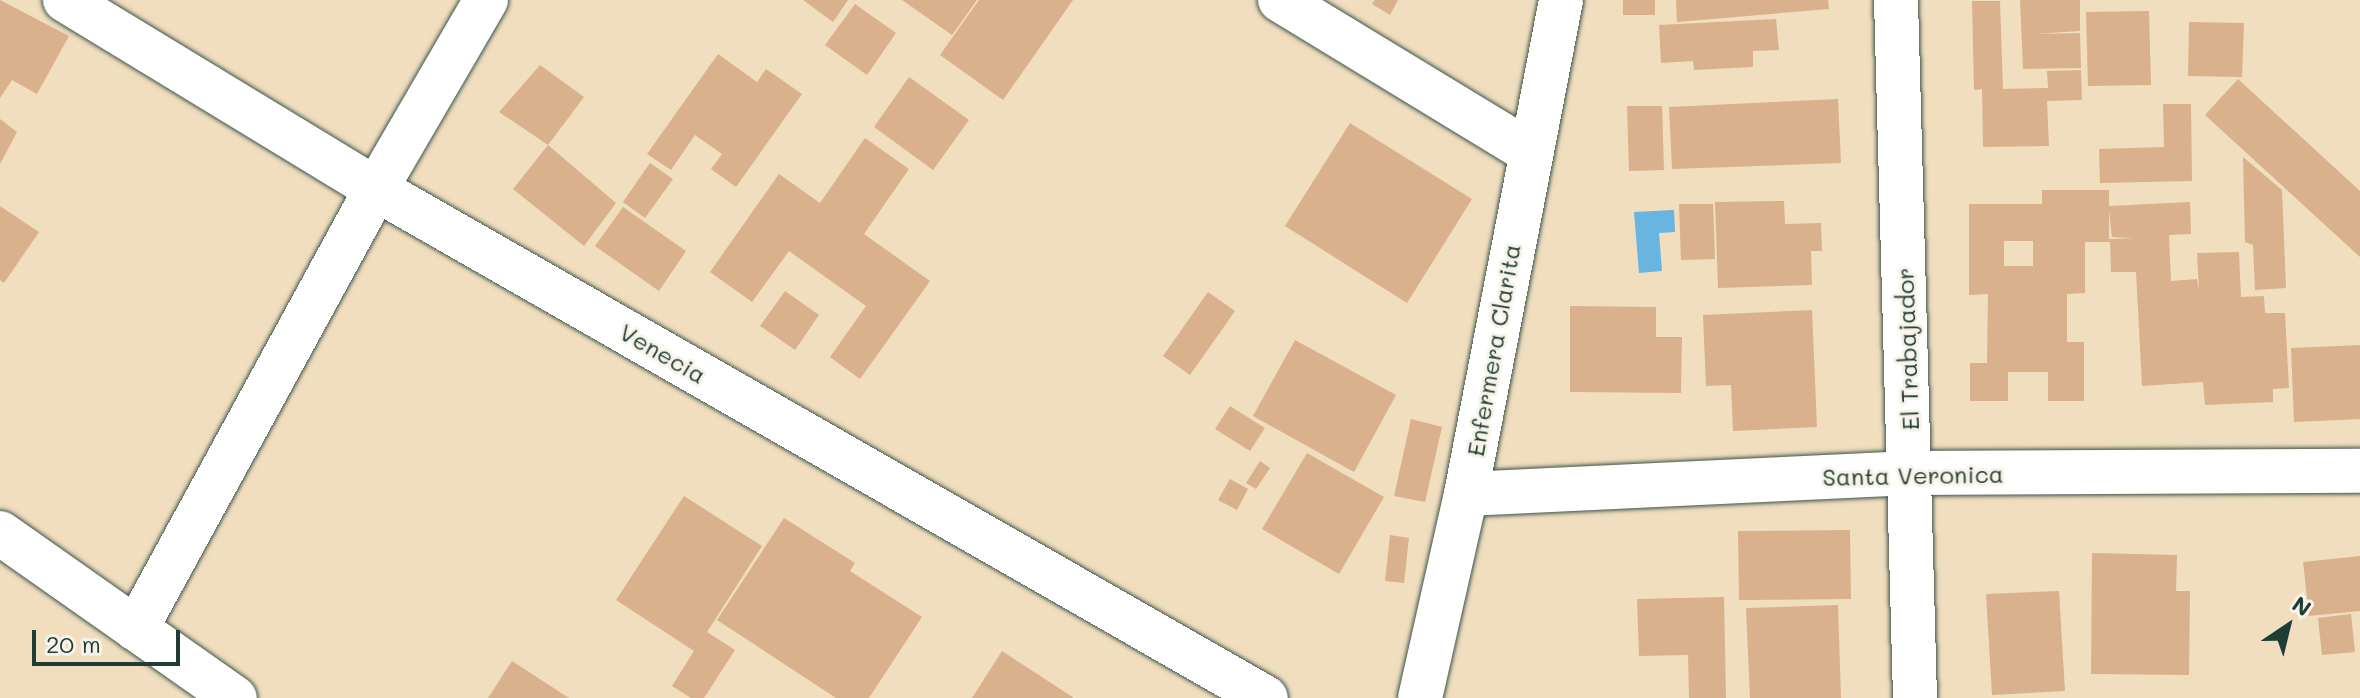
<!DOCTYPE html>
<html>
<head>
<meta charset="utf-8">
<style>
	body { margin:0 }
	#map { position:relative; width:2360px; height:698px; overflow:hidden; background:#f1debf; font-family:Mali,sans-serif }
	div>[style] { position:absolute }
	.water>* { inset:0; background:#68b5e1 }
	.building>* { inset:0; background:#d9b18c }
	.roads { filter:drop-shadow(0 0 2px #3e5549) drop-shadow(0 0 2px #3e5549) }
	.minor>* { height:44px; margin:-22px; padding:0 22px; transform-origin:22px; border-radius:22px; background:#fff }
	span { translate:-50% -50%; white-space:nowrap; text-align:center; line-height:1.15; -webkit-text-stroke:6px #f7f3e8; paint-order:stroke }
	.street-label { font-size:24px; color:#1f3d34 }
	.north { position:absolute; left:2248px; top:586px; width:80px; height:80px; -webkit-text-stroke:6px #f7f3e8; paint-order:stroke; rotate:35deg; font-size:22px; font-weight:700; line-height:32px; text-align:center; color:#1f3d34 }
	.north::after { content:''; display:block; margin:auto; width:28px; height:36px; background:#1f3d34; clip-path:polygon(50% 0,100% 100%,50% 72%,0 100%) }
	.scale { position:absolute; left:32px; top:630px; width:148px; height:36px; box-sizing:border-box; border:4px solid #1f3d34; border-top:0; padding-left:10px; font-size:24px; line-height:28px; white-space:nowrap; color:#1f3d34; -webkit-text-stroke:6px #f7f3e8; paint-order:stroke }
</style>
</head>
<body>
<div id="map">
	<div class="water">
		<div style="clip-path:polygon(1674px 210px,1675px 232px,1659px 233px,1662px 271px,1639px 273px,1634px 212px)"></div>
	</div>
	<div class="building">
		<div style="clip-path:polygon(0 0,69px 36px,37px 94px,12px 80px,0 98px)"></div>
		<div style="clip-path:polygon(803px 0,848px 0,833px 22px)"></div>
		<div style="clip-path:polygon(902px 0,977px 0,952px 35px)"></div>
		<div style="clip-path:polygon(979px 0,1073px 0,1003px 100px,940px 55px)"></div>
		<div style="clip-path:polygon(1375px 0,1398px 0,1390px 15px,1372px 4px)"></div>
		<div style="clip-path:polygon(1623px 0,1655px 0,1655px 15px,1623px 15px)"></div>
		<div style="clip-path:polygon(1676px 0,1828px 0,1829px 9px,1677px 22px)"></div>
		<div style="clip-path:polygon(2020px 0,2080px 0,2080px 31px,2034px 34px,2080px 33px,2081px 68px,2023px 69px)"></div>
		<div style="clip-path:polygon(1972px 1px,2000px 1px,2003px 89px,2048px 88px,2047px 71px,2081px 70px,2082px 100px,2047px 101px,2049px 146px,1983px 147px,1982px 89px,1974px 90px)"></div>
		<div style="clip-path:polygon(855px 4px,896px 33px,867px 75px,825px 45px)"></div>
		<div style="clip-path:polygon(2149px 11px,2151px 85px,2088px 86px,2086px 12px)"></div>
		<div style="clip-path:polygon(1776px 19px,1779px 50px,1753px 51px,1753px 67px,1694px 70px,1693px 61px,1661px 63px,1659px 25px)"></div>
		<div style="clip-path:polygon(2189px 22px,2244px 23px,2242px 77px,2188px 76px)"></div>
		<div style="clip-path:polygon(718px 54px,757px 82px,766px 69px,802px 94px,736px 187px,711px 169px,722px 154px,695px 135px,671px 170px,647px 154px)"></div>
		<div style="clip-path:polygon(540px 65px,584px 97px,548px 145px,499px 112px)"></div>
		<div style="clip-path:polygon(909px 77px,969px 120px,933px 170px,874px 127px)"></div>
		<div style="clip-path:polygon(2238px 79px,2360px 191px,2360px 257px,2205px 115px)"></div>
		<div style="clip-path:polygon(1838px 99px,1841px 163px,1672px 169px,1669px 107px)"></div>
		<div style="clip-path:polygon(2163px 104px,2191px 104px,2192px 181px,2100px 183px,2099px 149px,2164px 147px)"></div>
		<div style="clip-path:polygon(1627px 106px,1662px 106px,1664px 170px,1629px 171px)"></div>
		<div style="clip-path:polygon(0 119px,17px 132px,0 164px)"></div>
		<div style="clip-path:polygon(1350px 123px,1472px 199px,1407px 303px,1285px 226px)"></div>
		<div style="clip-path:polygon(865px 138px,909px 169px,864px 234px,930px 281px,860px 379px,830px 357px,866px 306px,789px 251px,752px 302px,710px 272px,779px 174px,820px 203px)"></div>
		<div style="clip-path:polygon(548px 145px,616px 203px,584px 246px,513px 189px)"></div>
		<div style="clip-path:polygon(2243px 157px,2282px 190px,2286px 288px,2255px 290px,2253px 245px,2245px 242px)"></div>
		<div style="clip-path:polygon(650px 163px,673px 179px,645px 218px,623px 202px)"></div>
		<div style="clip-path:polygon(evenodd,2042px 190px,2109px 190px,2109px 206px,2190px 202px,2191px 234px,2169px 235px,2171px 281px,2197px 279px,2199px 291px,2197px 253px,2239px 252px,2241px 297px,2264px 296px,2265px 313px,2285px 313px,2289px 388px,2273px 389px,2273px 402px,2205px 405px,2203px 382px,2142px 386px,2136px 272px,2111px 272px,2110px 242px,2085px 242px,2085px 293px,2067px 294px,2067px 342px,2084px 342px,2084px 401px,2048px 401px,2048px 372px,2008px 372px,2008px 401px,1970px 401px,1970px 363px,1987px 363px,1988px 294px,1969px 295px,1969px 204px,2042px 204px,2042px 190px,2109px 211px,2112px 237px,2134px 238px,2109px 239px,2109px 211px,2042px 190px,2004px 241px,2033px 241px,2033px 266px,2004px 266px,2004px 241px)"></div>
		<div style="clip-path:polygon(1784px 201px,1785px 224px,1821px 223px,1822px 251px,1811px 251px,1812px 285px,1718px 288px,1715px 202px)"></div>
		<div style="clip-path:polygon(1679px 204px,1713px 204px,1715px 259px,1681px 260px)"></div>
		<div style="clip-path:polygon(0 206px,39px 232px,4px 283px,0 280px)"></div>
		<div style="clip-path:polygon(623px 207px,686px 251px,659px 291px,595px 246px)"></div>
		<div style="clip-path:polygon(785px 291px,819px 315px,795px 350px,760px 326px)"></div>
		<div style="clip-path:polygon(1208px 292px,1235px 311px,1190px 375px,1163px 356px)"></div>
		<div style="clip-path:polygon(1570px 306px,1656px 307px,1656px 337px,1682px 337px,1681px 393px,1570px 392px)"></div>
		<div style="clip-path:polygon(1812px 310px,1817px 427px,1733px 431px,1731px 385px,1706px 386px,1703px 315px)"></div>
		<div style="clip-path:polygon(1295px 340px,1396px 395px,1354px 472px,1253px 416px)"></div>
		<div style="clip-path:polygon(2360px 345px,2360px 419px,2294px 422px,2291px 348px)"></div>
		<div style="clip-path:polygon(1230px 406px,1265px 428px,1250px 451px,1215px 429px)"></div>
		<div style="clip-path:polygon(1411px 419px,1442px 427px,1425px 502px,1394px 496px)"></div>
		<div style="clip-path:polygon(1307px 453px,1384px 497px,1339px 574px,1262px 529px)"></div>
		<div style="clip-path:polygon(1260px 461px,1270px 468px,1256px 489px,1246px 483px)"></div>
		<div style="clip-path:polygon(1230px 479px,1248px 489px,1237px 510px,1218px 500px)"></div>
		<div style="clip-path:polygon(684px 496px,762px 546px,707px 632px,735px 650px,704px 698px,691px 698px,672px 686px,694px 651px,616px 600px)"></div>
		<div style="clip-path:polygon(784px 518px,855px 563px,850px 571px,922px 617px,869px 698px,836px 698px,717px 620px)"></div>
		<div style="clip-path:polygon(1850px 530px,1851px 599px,1739px 600px,1738px 531px)"></div>
		<div style="clip-path:polygon(1390px 535px,1409px 538px,1404px 583px,1385px 581px)"></div>
		<div style="clip-path:polygon(2092px 553px,2177px 555px,2176px 591px,2190px 591px,2189px 675px,2091px 674px)"></div>
		<div style="clip-path:polygon(2360px 556px,2360px 611px,2309px 616px,2303px 562px)"></div>
		<div style="clip-path:polygon(2059px 591px,2065px 691px,1992px 695px,1986px 594px)"></div>
		<div style="clip-path:polygon(1724px 597px,1726px 698px,1689px 698px,1688px 655px,1639px 656px,1637px 599px)"></div>
		<div style="clip-path:polygon(1838px 605px,1841px 698px,1750px 698px,1746px 608px)"></div>
		<div style="clip-path:polygon(2351px 614px,2355px 652px,2322px 655px,2318px 618px)"></div>
		<div style="clip-path:polygon(1002px 651px,1074px 698px,972px 698px)"></div>
		<div style="clip-path:polygon(512px 661px,569px 698px,488px 698px)"></div>
	</div>
	<div class="roads">
		<div class="minor">
			<div style="left:65px;top:0;width:364px;rotate:31.3deg"></div>
			<div style="left:376px;top:189px;width:1025px;rotate:29.77deg"></div>
			<div style="left:1280px;top:0;width:293px;rotate:31.3deg"></div>
			<div style="left:1896px;top:0;width:698px;rotate:88.44deg"></div>
			<div style="left:1466px;top:494px;width:445px;rotate:-2.7deg"></div>
			<div style="left:1911px;top:473px;width:449px;rotate:-0.3deg"></div>
			<div style="left:0;top:533px;width:287px;rotate:35.1deg"></div>
			<div style="left:136px;top:629px;width:501px;rotate:-61.39deg"></div>
			<div style="left:376px;top:189px;width:219px;rotate:-59.8deg"></div>
			<div style="left:1420px;top:698px;width:209px;rotate:-77.3deg"></div>
			<div style="left:1466px;top:494px;width:503px;rotate:-79.11deg"></div>
		</div>
	</div>
	<div class="street-label">
		<span style="left:1907px;top:349px;rotate:-92deg">El Trabajador</span>
		<span style="left:1493px;top:350px;rotate:-80deg">Enfermera Clarita</span>
		<span style="left:663px;top:353px;rotate:30deg">Venecia</span>
		<span style="left:1913px;top:475px;rotate:-1deg">Santa Veronica</span>
	</div>
	<div class="north">N</div>
	<div class="scale">20 m</div>
</div>
</body>
</html>
